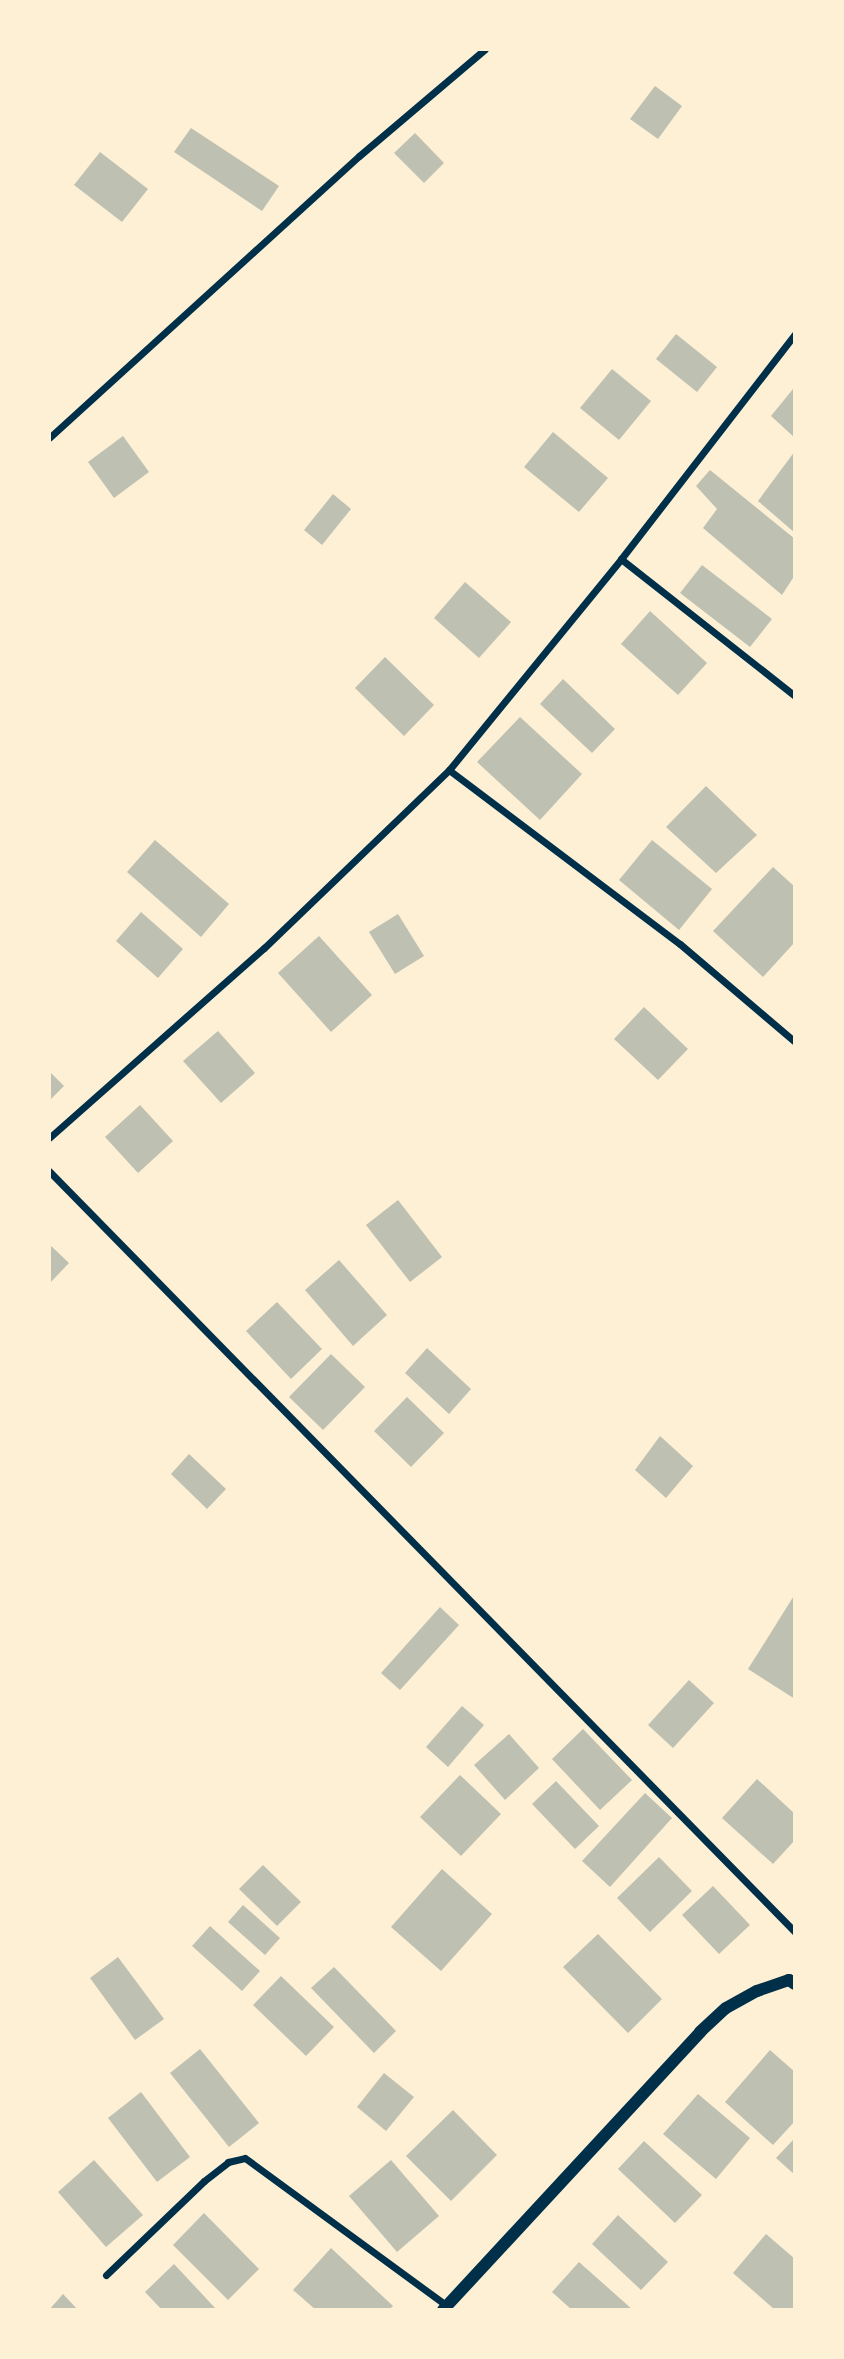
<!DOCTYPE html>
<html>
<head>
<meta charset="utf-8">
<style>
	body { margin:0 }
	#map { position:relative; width:844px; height:2359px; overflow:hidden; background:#fdf0d5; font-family:Ubuntu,sans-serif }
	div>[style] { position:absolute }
	.building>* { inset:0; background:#bec0b2 }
	.minor>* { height:7px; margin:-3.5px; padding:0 3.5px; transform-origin:3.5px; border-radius:3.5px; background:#003049 }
	.tertiary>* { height:12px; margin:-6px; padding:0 6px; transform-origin:6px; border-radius:6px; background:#003049 }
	span { translate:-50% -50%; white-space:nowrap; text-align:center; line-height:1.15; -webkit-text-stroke:5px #fdf0d5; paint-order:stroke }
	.frame { position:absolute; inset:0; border:51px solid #fdf0d5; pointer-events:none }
</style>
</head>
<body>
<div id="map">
	<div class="building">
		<div style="clip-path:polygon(655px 86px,682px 106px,658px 139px,630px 119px)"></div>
		<div style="clip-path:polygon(191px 128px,279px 186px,262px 211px,174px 152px)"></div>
		<div style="clip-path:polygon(415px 133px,444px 163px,424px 183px,394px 153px)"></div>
		<div style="clip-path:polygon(100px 152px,148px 189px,122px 222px,74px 185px)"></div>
		<div style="clip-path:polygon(676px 334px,717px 367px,697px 392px,656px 359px)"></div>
		<div style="clip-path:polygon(612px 369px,651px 401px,619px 440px,580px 408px)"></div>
		<div style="clip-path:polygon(793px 389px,795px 391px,795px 438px,771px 416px)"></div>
		<div style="clip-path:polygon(553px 432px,608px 478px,579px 512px,524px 467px)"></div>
		<div style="clip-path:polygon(123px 436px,149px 472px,114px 498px,88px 462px)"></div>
		<div style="clip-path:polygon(795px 451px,795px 533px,758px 501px)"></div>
		<div style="clip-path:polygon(710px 470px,795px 539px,795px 575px,782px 595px,703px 528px,717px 509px,696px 486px)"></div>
		<div style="clip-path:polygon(333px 494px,351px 509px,322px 545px,304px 530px)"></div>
		<div style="clip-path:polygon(702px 565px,772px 619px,750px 647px,680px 593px)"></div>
		<div style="clip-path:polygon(465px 582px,511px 622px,479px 658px,434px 618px)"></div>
		<div style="clip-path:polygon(650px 611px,707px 663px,678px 695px,621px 644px)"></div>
		<div style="clip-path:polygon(385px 657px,434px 705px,404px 736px,355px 688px)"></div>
		<div style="clip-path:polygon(563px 679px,615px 729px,592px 753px,540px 704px)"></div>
		<div style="clip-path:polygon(520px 717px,582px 774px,540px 820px,477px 762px)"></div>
		<div style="clip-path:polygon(706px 786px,757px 835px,716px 873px,666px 827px)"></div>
		<div style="clip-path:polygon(155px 840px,229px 904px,201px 937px,127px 872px)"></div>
		<div style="clip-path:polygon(652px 840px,712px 889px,679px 930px,619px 880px)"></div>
		<div style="clip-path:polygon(773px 867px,795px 887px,795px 942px,763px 977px,713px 931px)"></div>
		<div style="clip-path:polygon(141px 912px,183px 949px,158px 978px,116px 941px)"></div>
		<div style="clip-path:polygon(398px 914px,424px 956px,395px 974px,369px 932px)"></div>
		<div style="clip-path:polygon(319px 936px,372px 995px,331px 1032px,278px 973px)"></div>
		<div style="clip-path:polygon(644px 1007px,688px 1049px,658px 1080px,614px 1039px)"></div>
		<div style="clip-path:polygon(218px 1031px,255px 1073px,221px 1103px,183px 1061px)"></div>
		<div style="clip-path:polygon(49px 1071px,64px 1086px,49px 1101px)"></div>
		<div style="clip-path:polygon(140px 1105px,173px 1141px,138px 1173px,105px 1137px)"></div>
		<div style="clip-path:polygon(398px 1200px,442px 1257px,410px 1282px,366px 1225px)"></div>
		<div style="clip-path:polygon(49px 1244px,69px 1263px,49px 1284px)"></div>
		<div style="clip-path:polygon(339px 1260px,387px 1315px,353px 1346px,305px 1290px)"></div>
		<div style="clip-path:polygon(277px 1302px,322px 1349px,291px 1379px,246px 1331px)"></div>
		<div style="clip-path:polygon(427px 1348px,471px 1389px,449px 1414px,405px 1373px)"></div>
		<div style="clip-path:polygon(331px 1354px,365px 1387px,323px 1430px,289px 1397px)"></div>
		<div style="clip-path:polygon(407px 1397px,444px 1433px,411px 1467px,374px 1431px)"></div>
		<div style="clip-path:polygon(660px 1436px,693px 1466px,666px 1498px,635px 1470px)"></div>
		<div style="clip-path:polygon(189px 1454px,226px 1489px,207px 1509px,171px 1474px)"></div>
		<div style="clip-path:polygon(795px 1594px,795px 1699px,748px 1669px)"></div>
		<div style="clip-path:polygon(440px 1607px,459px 1625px,400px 1690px,381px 1673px)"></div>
		<div style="clip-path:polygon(689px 1680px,714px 1703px,673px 1748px,648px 1725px)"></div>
		<div style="clip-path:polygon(462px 1706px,484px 1725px,448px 1767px,426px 1747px)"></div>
		<div style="clip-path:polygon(583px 1729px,632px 1780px,600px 1810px,552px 1759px)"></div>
		<div style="clip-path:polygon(509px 1734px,539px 1768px,505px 1800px,474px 1765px)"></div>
		<div style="clip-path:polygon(460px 1775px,501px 1814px,461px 1856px,420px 1817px)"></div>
		<div style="clip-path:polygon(757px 1779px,795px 1814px,795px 1840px,773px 1864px,722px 1818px)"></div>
		<div style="clip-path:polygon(556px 1781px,599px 1826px,575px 1849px,532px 1804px)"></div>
		<div style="clip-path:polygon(645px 1793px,672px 1818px,610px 1887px,582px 1861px)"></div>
		<div style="clip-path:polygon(659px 1857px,692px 1891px,650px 1932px,617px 1898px)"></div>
		<div style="clip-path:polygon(263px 1865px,301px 1902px,277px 1926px,239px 1889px)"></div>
		<div style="clip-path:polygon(442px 1869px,492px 1914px,441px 1971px,391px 1927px)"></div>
		<div style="clip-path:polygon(713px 1886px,750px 1925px,719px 1954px,682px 1915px)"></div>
		<div style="clip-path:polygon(243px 1905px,280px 1938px,265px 1955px,228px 1922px)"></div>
		<div style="clip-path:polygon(210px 1926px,260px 1971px,242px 1991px,192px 1946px)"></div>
		<div style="clip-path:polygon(598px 1934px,662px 1999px,628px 2033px,563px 1967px)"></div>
		<div style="clip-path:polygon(118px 1957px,164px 2019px,135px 2040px,90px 1978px)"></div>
		<div style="clip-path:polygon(334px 1967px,396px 2031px,374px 2053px,311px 1988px)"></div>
		<div style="clip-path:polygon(281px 1976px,334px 2027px,306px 2056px,253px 2005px)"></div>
		<div style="clip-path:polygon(200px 2049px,259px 2123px,229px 2147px,170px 2073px)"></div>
		<div style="clip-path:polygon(770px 2050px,795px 2072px,795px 2121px,773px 2145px,725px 2102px)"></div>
		<div style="clip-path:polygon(384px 2073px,414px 2097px,386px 2131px,357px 2107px)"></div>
		<div style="clip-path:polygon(141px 2092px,190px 2157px,157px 2182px,108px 2118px)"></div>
		<div style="clip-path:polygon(698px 2094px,750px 2138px,716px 2179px,663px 2134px)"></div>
		<div style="clip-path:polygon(453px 2110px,497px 2155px,451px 2201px,406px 2156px)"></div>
		<div style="clip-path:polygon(793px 2140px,795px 2142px,795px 2175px,776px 2158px)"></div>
		<div style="clip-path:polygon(644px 2141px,702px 2195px,675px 2223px,618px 2169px)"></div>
		<div style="clip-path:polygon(94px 2160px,143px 2215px,106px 2247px,58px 2192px)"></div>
		<div style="clip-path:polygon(391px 2160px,439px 2216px,397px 2252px,349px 2196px)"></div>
		<div style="clip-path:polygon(204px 2213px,259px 2269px,228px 2300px,173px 2245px)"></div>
		<div style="clip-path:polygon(618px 2215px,668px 2262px,641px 2290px,592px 2244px)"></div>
		<div style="clip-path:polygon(766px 2234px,795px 2259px,795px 2310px,775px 2310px,733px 2273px)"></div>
		<div style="clip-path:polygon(331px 2248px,393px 2306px,389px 2310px,316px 2310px,293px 2290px)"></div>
		<div style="clip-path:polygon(579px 2262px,633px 2310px,572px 2310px,552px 2292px)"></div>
		<div style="clip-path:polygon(174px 2264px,217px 2310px,162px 2310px,145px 2292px)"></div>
		<div style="clip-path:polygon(63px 2294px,78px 2310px,49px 2310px)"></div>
	</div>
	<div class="minor">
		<div style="left:49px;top:438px;width:419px;rotate:-42.3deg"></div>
		<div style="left:359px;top:156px;width:165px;rotate:-40.3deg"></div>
		<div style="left:621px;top:559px;width:221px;rotate:38.2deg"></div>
		<div style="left:449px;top:770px;width:289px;rotate:37deg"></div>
		<div style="left:680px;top:944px;width:151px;rotate:40.4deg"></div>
		<div style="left:49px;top:1138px;width:287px;rotate:-41.5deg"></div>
		<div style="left:264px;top:948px;width:257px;rotate:-43.9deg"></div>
		<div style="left:449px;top:770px;width:272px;rotate:-50.8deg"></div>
		<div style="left:621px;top:559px;width:284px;rotate:-52.3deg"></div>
		<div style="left:49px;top:1171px;width:1066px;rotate:45.57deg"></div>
		<div style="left:106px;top:2275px;width:136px;rotate:-43.8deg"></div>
		<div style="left:204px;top:2181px;width:31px;rotate:-38deg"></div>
		<div style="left:228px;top:2162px;width:17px;rotate:-13deg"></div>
		<div style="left:245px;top:2158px;width:250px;rotate:36.2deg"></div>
	</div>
	<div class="tertiary">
		<div style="left:443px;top:2310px;width:379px;rotate:-47.2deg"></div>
		<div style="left:700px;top:2032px;width:35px;rotate:-43deg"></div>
		<div style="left:726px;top:2008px;width:35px;rotate:-29deg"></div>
		<div style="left:757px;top:1991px;width:34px;rotate:-19deg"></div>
		<div style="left:789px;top:1980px;width:7px;rotate:34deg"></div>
	</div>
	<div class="frame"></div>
</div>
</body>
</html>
